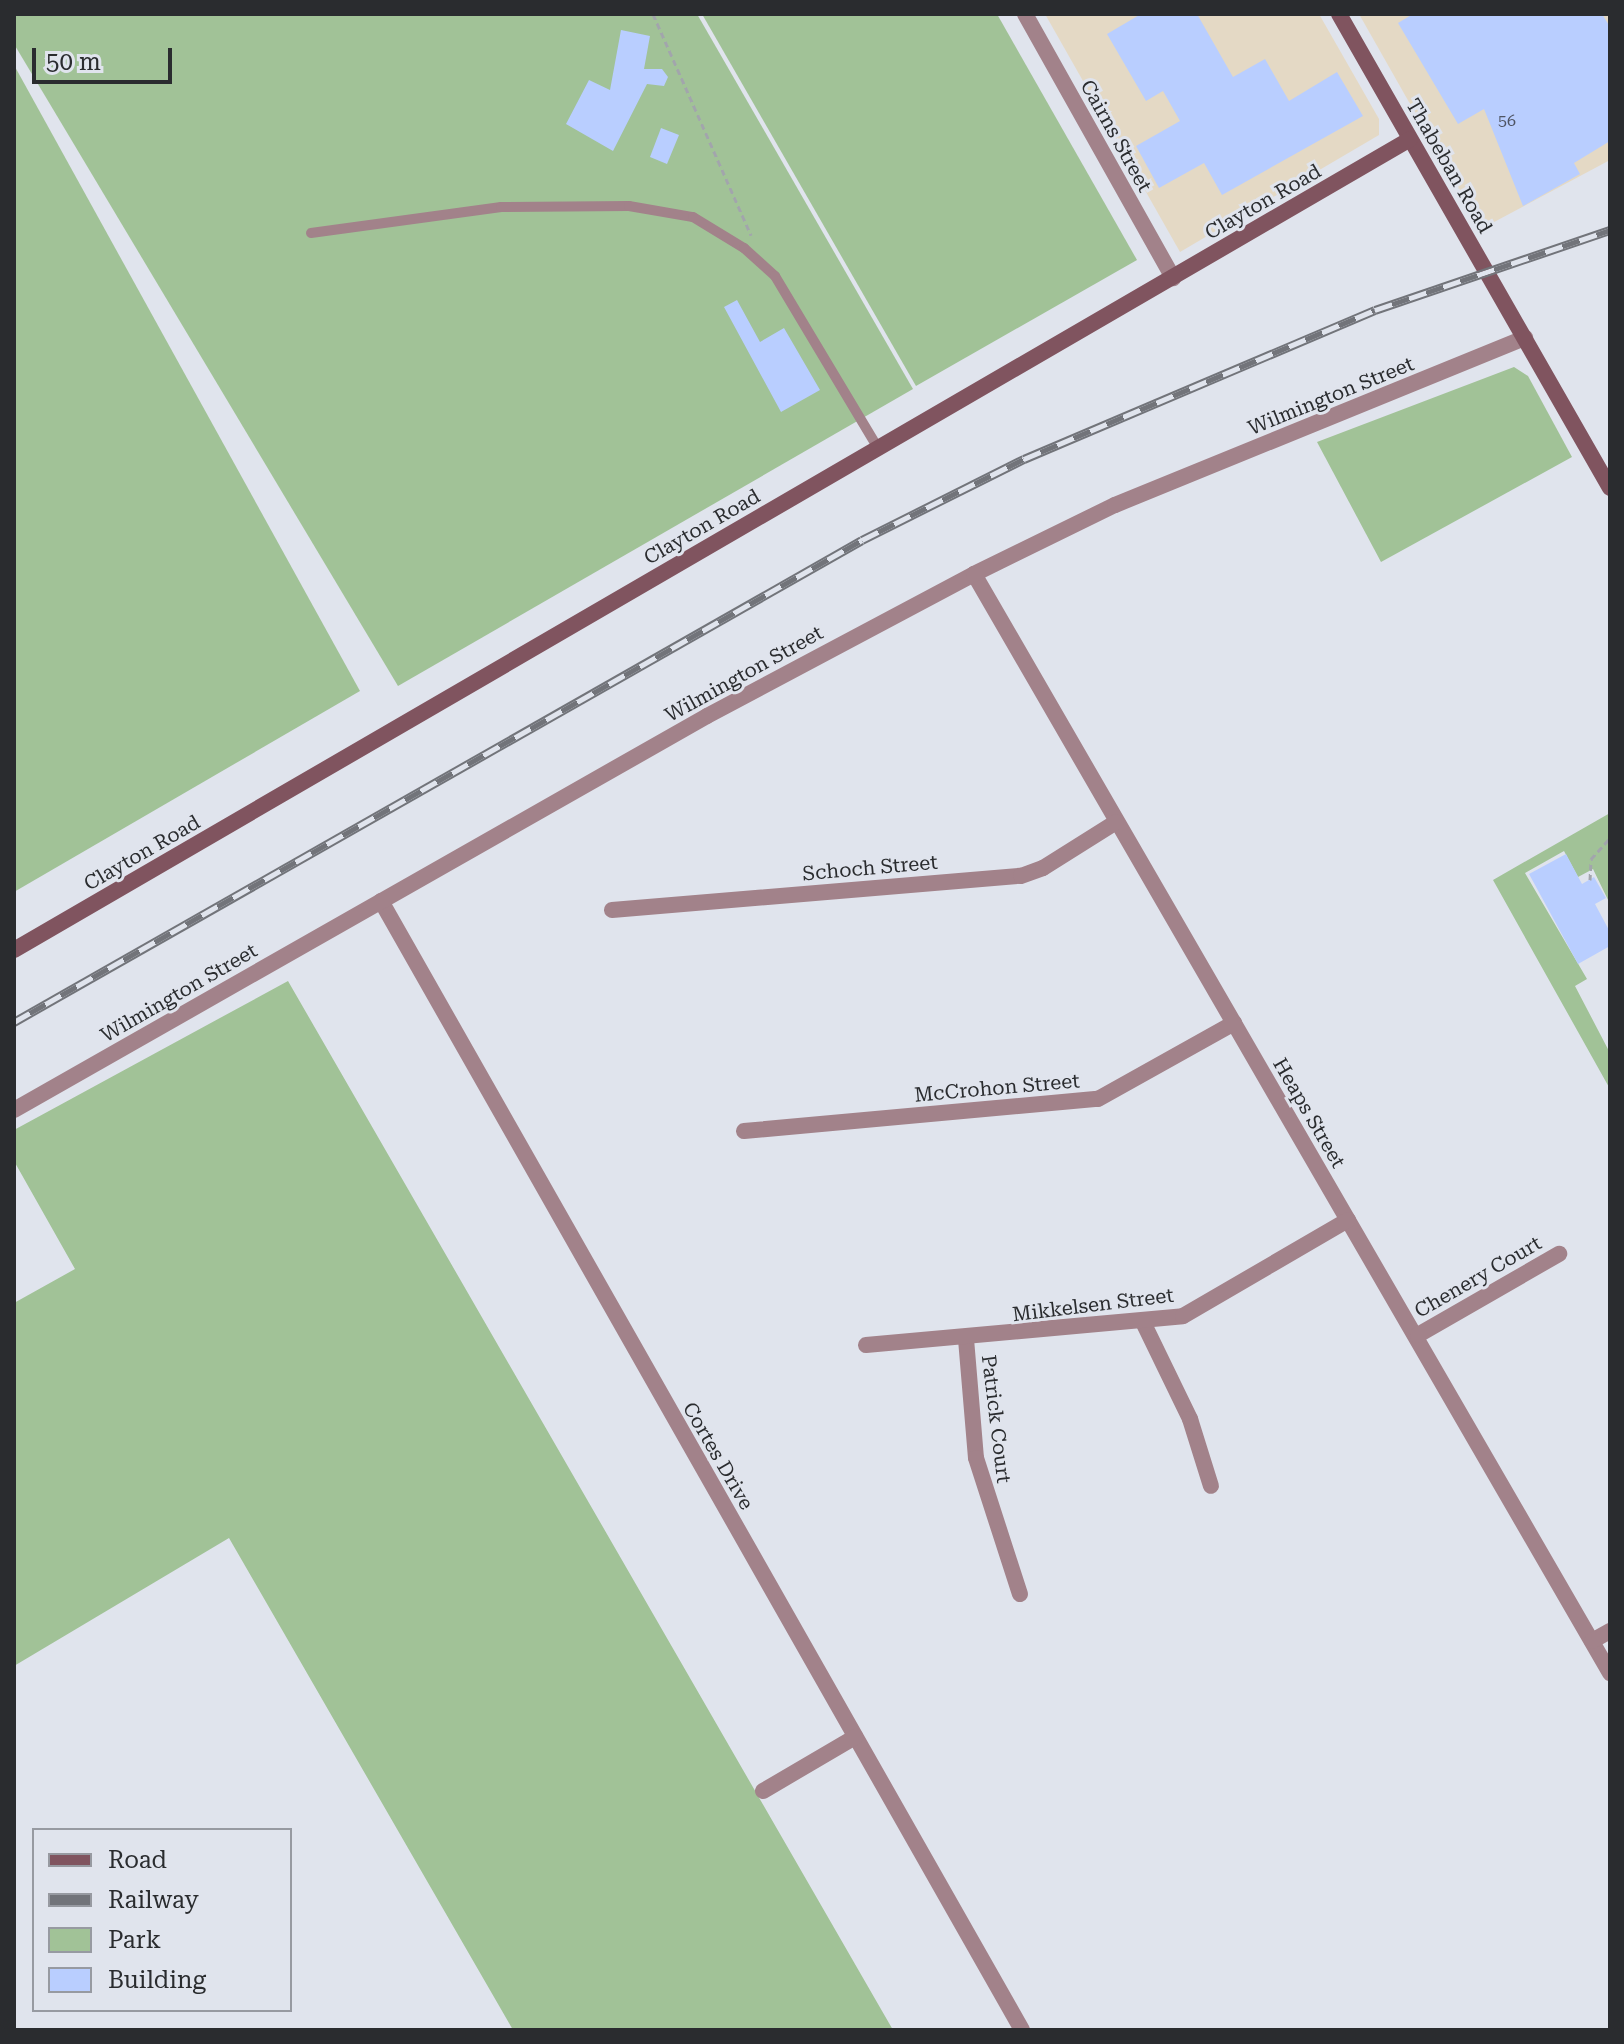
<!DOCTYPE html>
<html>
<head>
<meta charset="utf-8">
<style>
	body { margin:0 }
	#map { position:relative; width:1624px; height:2044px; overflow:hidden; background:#e0e4ed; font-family:"Roboto Serif",serif }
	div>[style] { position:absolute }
	.industrial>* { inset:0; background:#e4d9c5 }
	.green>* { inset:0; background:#a1c297 }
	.building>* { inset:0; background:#b9ceff }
	.path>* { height:3px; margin-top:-1.5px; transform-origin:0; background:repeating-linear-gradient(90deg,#a2a5ac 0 6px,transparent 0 10px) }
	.lane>* { height:10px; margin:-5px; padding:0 5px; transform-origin:5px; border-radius:5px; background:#a2828a }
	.street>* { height:16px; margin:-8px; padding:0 8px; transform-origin:8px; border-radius:8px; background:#a2828a }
	.secondary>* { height:16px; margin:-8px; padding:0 8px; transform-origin:8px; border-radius:8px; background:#80545f }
	.rail>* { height:9px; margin-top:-4.5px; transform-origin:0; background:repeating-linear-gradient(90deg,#e0e4ed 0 18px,#72747a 0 36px); box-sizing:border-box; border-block:2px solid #72747a }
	span { translate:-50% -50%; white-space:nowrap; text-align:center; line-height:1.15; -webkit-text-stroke:6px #e0e4ed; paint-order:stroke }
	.number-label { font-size:16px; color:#4e5463 }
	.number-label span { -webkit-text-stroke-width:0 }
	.street-label { font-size:20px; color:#2a2c2f }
	.frame { position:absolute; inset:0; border:16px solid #2a2c2f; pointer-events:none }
	.legend { position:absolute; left:32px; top:1828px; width:260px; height:184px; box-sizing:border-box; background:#e0e4ed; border:2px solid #979aa1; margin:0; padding:10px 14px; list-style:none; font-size:24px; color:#2a2c2f }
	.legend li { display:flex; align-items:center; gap:16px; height:40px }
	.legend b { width:40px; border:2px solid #979aa1 }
	.scale { position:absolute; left:32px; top:48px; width:140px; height:36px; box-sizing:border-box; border:4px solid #2a2c2f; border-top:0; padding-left:10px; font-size:24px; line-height:28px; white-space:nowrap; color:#2a2c2f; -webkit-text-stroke:6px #e0e4ed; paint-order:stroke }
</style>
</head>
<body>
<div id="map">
	<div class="industrial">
		<div style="clip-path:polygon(1045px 14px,1319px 14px,1379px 119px,1379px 135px,1180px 252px)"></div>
		<div style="clip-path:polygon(1359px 14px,1610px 14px,1610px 160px,1481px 229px)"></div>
	</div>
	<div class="green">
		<div style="clip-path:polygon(14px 14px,697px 14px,913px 389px,398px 686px,14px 44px)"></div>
		<div style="clip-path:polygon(702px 14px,997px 14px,1137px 260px,916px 386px)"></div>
		<div style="clip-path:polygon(14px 65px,360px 691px,14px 892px)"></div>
		<div style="clip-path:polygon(1514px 367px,1528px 376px,1572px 457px,1381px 562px,1317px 442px)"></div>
		<div style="clip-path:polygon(1610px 813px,1610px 904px,1593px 869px,1578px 877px,1564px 851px,1525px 873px,1587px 979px,1575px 986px,1610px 1053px,1610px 1089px,1493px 880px)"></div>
		<div style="clip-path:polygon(288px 981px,893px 2030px,513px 2030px,229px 1538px,14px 1666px,14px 1303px,75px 1269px,14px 1161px,14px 1130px)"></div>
	</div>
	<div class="building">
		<div style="clip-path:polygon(1141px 14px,1197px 14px,1233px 77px,1265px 59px,1289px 101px,1337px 72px,1363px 116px,1222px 195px,1204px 163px,1159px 188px,1136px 146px,1180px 121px,1163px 91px,1146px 101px,1107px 34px)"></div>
		<div style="clip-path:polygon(1413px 14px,1602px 14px,1610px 27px,1610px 141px,1574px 163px,1580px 174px,1523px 206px,1484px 109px,1458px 124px,1398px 23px)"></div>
		<div style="clip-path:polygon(621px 30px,650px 36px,644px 69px,662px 69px,668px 77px,664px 86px,647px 84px,613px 151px,566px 124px,589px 80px,610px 90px)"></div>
		<div style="clip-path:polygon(661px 128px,679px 135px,667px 164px,650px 157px)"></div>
		<div style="clip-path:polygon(737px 300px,760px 342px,784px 328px,820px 390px,781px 412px,724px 307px)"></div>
		<div style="clip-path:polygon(1566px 854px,1582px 884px,1594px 877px,1606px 898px,1595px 904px,1610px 932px,1610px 946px,1578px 964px,1529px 874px)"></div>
	</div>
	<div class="path">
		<div style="left:653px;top:14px;width:242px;rotate:66.1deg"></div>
		<div style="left:1590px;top:880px;width:21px;rotate:-87deg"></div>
		<div style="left:1591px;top:859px;width:28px;rotate:-48deg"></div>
	</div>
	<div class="lane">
		<div style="left:311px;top:233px;width:192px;rotate:-7.8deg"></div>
		<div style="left:501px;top:207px;width:128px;rotate:-0.4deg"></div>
		<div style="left:629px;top:206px;width:65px;rotate:9.8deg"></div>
		<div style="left:693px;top:217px;width:60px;rotate:31.3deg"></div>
		<div style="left:744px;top:248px;width:42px;rotate:42.1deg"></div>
		<div style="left:775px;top:276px;width:200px;rotate:59.1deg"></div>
	</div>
	<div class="street">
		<div style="left:1025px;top:14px;width:303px;rotate:60.7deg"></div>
		<div style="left:974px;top:574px;width:1270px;rotate:59.94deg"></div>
		<div style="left:381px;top:901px;width:1298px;rotate:60.41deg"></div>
		<div style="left:612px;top:910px;width:410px;rotate:-4.8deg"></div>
		<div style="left:1021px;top:876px;width:23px;rotate:-20deg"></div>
		<div style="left:1043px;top:868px;width:86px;rotate:-32.2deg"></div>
		<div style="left:14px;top:1110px;width:797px;rotate:-29.62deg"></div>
		<div style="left:707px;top:716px;width:302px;rotate:-28deg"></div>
		<div style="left:974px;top:574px;width:157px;rotate:-26.1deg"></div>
		<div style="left:1115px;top:505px;width:443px;rotate:-22.2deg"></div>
		<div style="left:744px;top:1131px;width:355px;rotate:-5.2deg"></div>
		<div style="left:1098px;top:1099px;width:156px;rotate:-29.2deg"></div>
		<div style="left:1143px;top:1322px;width:108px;rotate:64.1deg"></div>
		<div style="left:1190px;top:1419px;width:70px;rotate:72.6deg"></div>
		<div style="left:1418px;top:1335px;width:163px;rotate:-29.9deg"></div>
		<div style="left:966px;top:1339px;width:119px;rotate:85.2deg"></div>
		<div style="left:976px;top:1458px;width:143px;rotate:72.1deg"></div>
		<div style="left:866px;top:1345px;width:318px;rotate:-5.2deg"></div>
		<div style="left:1183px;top:1316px;width:191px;rotate:-30.2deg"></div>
		<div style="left:1592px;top:1641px;width:21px;rotate:-29deg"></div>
		<div style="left:763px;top:1791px;width:107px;rotate:-30.4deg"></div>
	</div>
	<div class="secondary">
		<div style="left:1339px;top:14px;width:546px;rotate:60.24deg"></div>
		<div style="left:14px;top:950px;width:1614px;rotate:-30.15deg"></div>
	</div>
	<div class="rail">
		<div style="left:14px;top:1022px;width:975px;rotate:-29.61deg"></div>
		<div style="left:862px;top:540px;width:181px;rotate:-26.6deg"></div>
		<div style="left:1024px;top:459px;width:381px;rotate:-23deg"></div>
		<div style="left:1375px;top:310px;width:248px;rotate:-18.8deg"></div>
	</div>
	<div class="number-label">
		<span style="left:1507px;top:121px">56</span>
	</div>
	<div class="street-label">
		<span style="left:1116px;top:136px;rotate:61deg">Cairns Street</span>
		<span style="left:1449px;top:166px;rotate:60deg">Thabeban Road</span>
		<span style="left:1263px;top:202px;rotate:-30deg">Clayton Road</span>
		<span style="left:1331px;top:396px;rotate:-22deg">Wilmington Street</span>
		<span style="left:702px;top:527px;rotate:-30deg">Clayton Road</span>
		<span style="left:744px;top:674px;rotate:-29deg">Wilmington Street</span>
		<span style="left:142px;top:853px;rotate:-30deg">Clayton Road</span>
		<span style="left:870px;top:868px;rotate:-5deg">Schoch Street</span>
		<span style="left:179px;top:993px;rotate:-30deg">Wilmington Street</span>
		<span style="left:997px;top:1088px;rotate:-5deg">McCrohon Street</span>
		<span style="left:1309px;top:1113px;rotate:60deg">Heaps Street</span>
		<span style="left:1478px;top:1277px;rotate:-30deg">Chenery Court</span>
		<span style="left:1093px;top:1305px;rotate:-7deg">Mikkelsen Street</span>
		<span style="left:996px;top:1419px;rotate:83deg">Patrick Court</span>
		<span style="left:718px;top:1456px;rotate:60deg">Cortes Drive</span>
	</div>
	<div class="frame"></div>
	<ul class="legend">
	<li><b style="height:10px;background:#80545f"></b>Road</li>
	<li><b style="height:10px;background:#72747a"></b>Railway</li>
	<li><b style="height:22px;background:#a1c297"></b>Park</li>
	<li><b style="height:22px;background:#b9ceff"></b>Building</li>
	</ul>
	<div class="scale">50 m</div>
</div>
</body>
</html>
